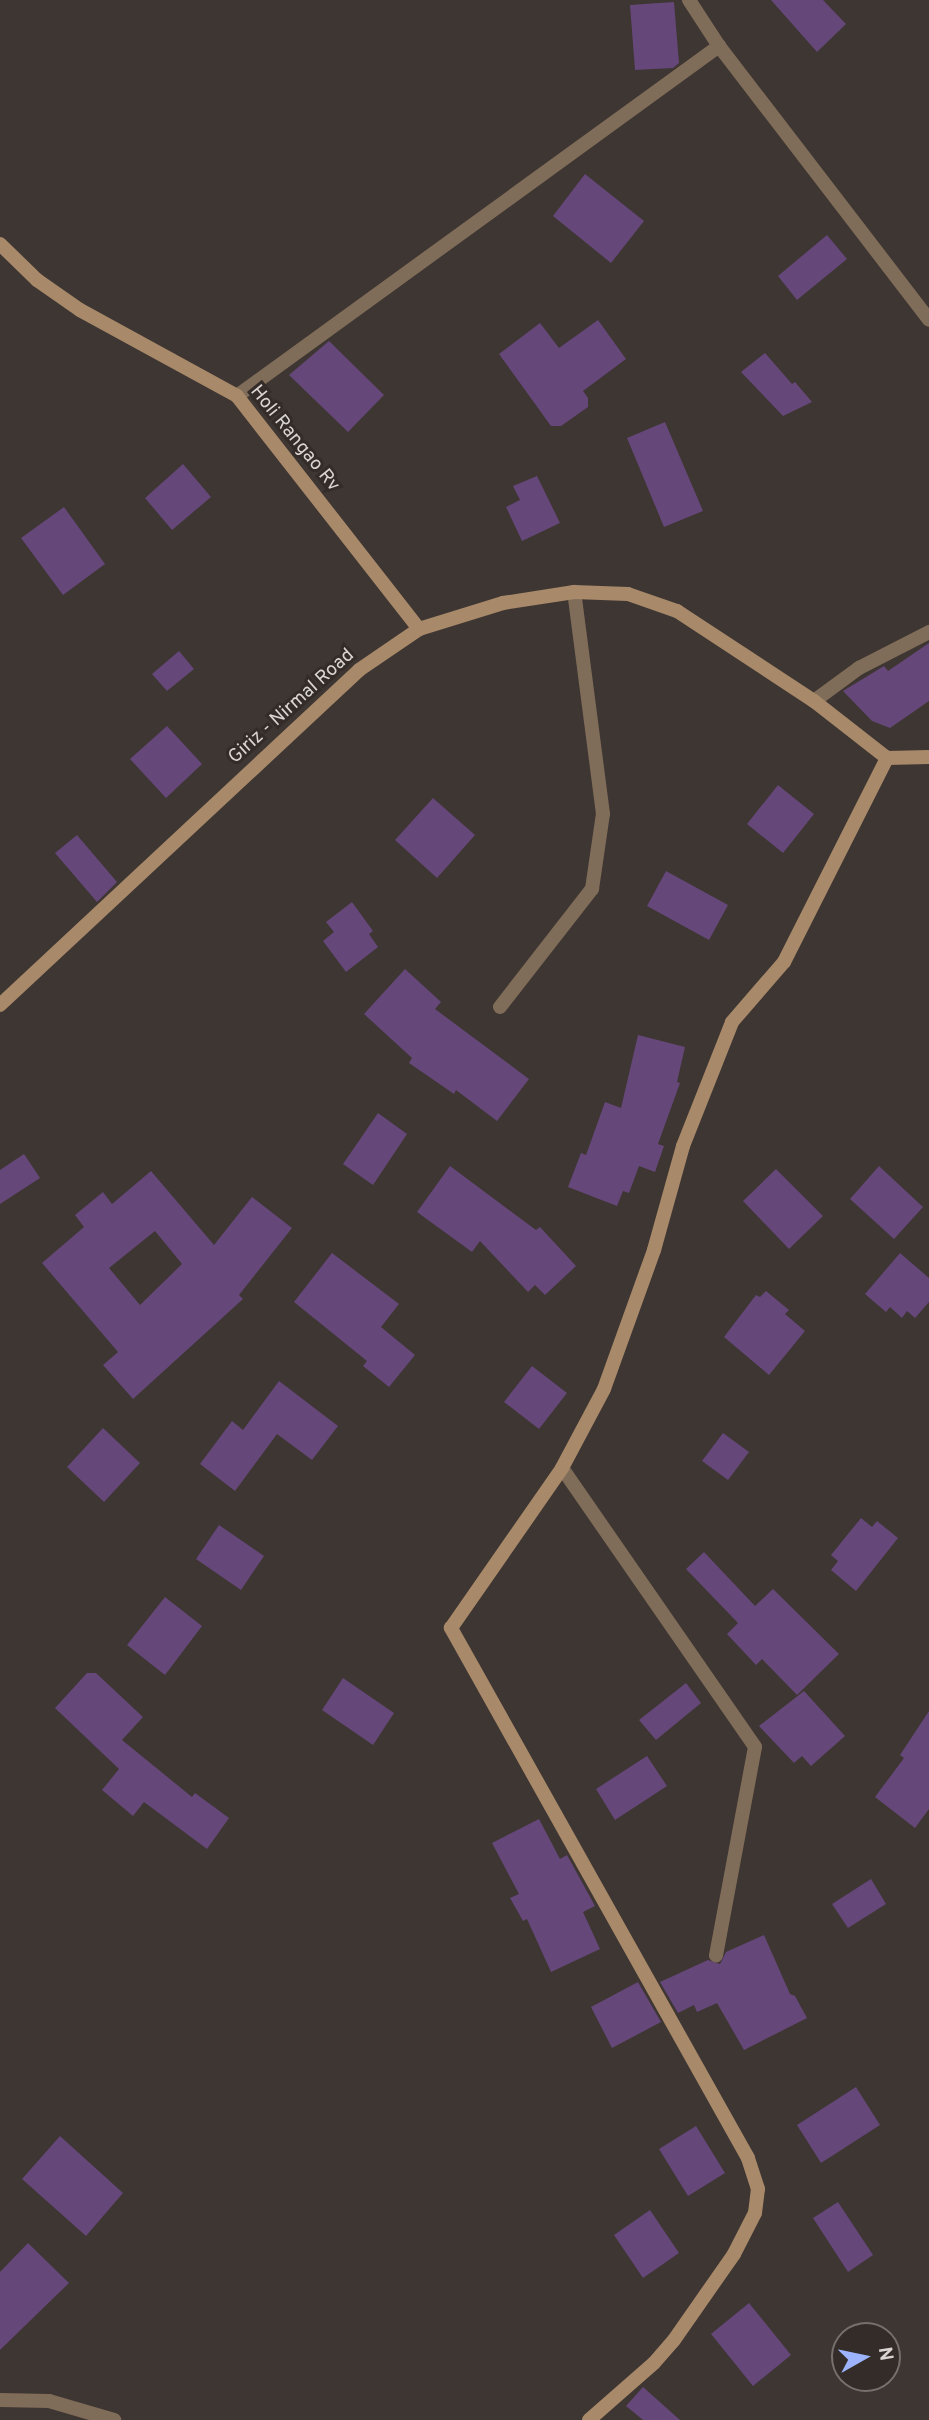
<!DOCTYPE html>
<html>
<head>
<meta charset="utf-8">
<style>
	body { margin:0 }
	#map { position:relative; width:929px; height:2420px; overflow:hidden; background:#3e3632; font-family:Overpass,sans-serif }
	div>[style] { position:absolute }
	.building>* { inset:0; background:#654779 }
	.street>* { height:14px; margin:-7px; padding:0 7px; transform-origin:7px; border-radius:7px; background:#806d59 }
	.secondary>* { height:14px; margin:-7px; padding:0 7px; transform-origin:7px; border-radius:7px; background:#a8896a }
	span { translate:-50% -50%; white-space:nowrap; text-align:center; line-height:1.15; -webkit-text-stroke:6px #332c28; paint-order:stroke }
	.street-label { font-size:19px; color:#dad5d2 }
	.north { position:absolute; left:831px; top:2322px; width:70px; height:70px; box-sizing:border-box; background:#332c28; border:2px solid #76706c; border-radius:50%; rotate:81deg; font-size:19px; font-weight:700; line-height:28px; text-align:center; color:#dad5d2 }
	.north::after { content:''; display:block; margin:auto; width:24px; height:32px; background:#9db4fd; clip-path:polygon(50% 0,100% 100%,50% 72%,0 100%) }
</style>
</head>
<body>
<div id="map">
	<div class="building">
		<div style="clip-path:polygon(771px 0,823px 0,846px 24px,817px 52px)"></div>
		<div style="clip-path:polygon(674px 2px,679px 63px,673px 68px,635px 70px,630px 5px)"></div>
		<div style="clip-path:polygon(585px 174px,644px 221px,611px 263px,553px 216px)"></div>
		<div style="clip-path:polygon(827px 235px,847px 259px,797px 300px,778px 276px)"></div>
		<div style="clip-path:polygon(598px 320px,626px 359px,583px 391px,588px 398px,588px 407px,561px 426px,551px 426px,499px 354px,540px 323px,559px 348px)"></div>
		<div style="clip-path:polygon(329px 341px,384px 395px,348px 432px,289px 375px)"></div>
		<div style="clip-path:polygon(765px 353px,792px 384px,795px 382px,812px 402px,783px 416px,741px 372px)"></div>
		<div style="clip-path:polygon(665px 422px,703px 511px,664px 527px,627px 438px)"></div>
		<div style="clip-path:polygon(183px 464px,211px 497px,172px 530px,145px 498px)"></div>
		<div style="clip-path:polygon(537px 476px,560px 523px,522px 541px,506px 507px,520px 500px,513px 486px)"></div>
		<div style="clip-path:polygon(64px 507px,105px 564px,63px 595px,21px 538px)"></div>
		<div style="clip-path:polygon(929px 643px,929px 701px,890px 728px,872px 721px,843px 691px,884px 666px,888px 671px)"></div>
		<div style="clip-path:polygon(179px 651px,194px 669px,167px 691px,152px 674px)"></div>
		<div style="clip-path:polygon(167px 726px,202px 764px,166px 798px,130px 759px)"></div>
		<div style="clip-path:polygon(778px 785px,814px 814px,783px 853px,747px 824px)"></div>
		<div style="clip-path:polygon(433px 798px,475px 835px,437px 878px,395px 840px)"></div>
		<div style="clip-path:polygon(77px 835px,117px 882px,97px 902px,55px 853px)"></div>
		<div style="clip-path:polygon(666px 871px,728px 905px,709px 940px,647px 906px)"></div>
		<div style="clip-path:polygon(352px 902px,373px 931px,369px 934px,378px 947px,346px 972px,323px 941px,334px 932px,326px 922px)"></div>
		<div style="clip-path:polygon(405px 969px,441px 1002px,435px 1009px,529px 1079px,497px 1121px,456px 1090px,454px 1094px,409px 1063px,412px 1058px,364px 1014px)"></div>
		<div style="clip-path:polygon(638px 1035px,685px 1047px,677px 1082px,680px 1083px,658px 1144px,664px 1146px,655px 1172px,639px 1166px,629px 1193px,623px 1191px,617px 1206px,568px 1187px,581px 1153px,586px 1155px,605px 1102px,621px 1108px)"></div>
		<div style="clip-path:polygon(378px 1113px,407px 1134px,373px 1185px,343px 1164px)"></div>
		<div style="clip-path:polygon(24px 1154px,40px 1178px,0 1204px,0 1170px)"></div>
		<div style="clip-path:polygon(450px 1166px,536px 1230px,540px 1227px,576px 1266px,545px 1295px,535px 1285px,528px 1292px,480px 1241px,472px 1252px,417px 1212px)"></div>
		<div style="clip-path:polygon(879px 1166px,923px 1207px,894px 1239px,850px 1199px)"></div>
		<div style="clip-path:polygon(776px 1169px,823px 1216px,789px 1249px,743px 1201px)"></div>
		<div style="clip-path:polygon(evenodd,151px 1171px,214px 1245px,252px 1197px,292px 1228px,239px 1295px,243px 1299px,133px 1399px,103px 1365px,118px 1352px,42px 1263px,84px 1227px,75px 1215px,103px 1192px,112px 1204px,151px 1171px,155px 1231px,182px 1264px,140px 1305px,109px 1268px,155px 1231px)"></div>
		<div style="clip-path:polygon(332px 1253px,399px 1304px,381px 1327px,415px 1355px,389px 1387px,363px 1366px,367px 1361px,294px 1302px)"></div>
		<div style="clip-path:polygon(900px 1253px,929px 1278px,929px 1302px,915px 1318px,907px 1311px,902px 1318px,890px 1307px,886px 1312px,865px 1294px)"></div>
		<div style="clip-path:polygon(766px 1291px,789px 1310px,785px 1314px,805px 1331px,769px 1375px,724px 1337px,756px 1295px,760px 1297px)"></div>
		<div style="clip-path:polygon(532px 1366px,567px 1393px,539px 1429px,504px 1402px)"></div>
		<div style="clip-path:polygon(279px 1381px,338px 1426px,312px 1460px,277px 1434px,235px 1491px,200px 1464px,232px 1421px,243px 1430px)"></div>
		<div style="clip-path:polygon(103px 1428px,140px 1463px,104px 1502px,67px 1467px)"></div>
		<div style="clip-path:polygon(723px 1433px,749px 1452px,728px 1480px,702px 1461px)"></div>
		<div style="clip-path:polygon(861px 1518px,872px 1527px,877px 1521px,898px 1538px,856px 1591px,831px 1570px,838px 1561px,831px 1555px)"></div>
		<div style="clip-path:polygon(219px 1525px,264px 1556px,241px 1590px,196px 1559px)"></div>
		<div style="clip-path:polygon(704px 1552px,755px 1606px,773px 1589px,839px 1654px,797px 1695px,762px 1659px,756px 1665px,727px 1634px,738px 1623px,686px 1569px)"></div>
		<div style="clip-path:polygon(165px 1597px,202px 1626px,165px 1675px,127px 1645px)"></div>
		<div style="clip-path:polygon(87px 1673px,96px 1673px,143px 1717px,122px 1740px,192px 1797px,195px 1793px,229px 1818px,207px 1849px,144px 1802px,133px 1816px,102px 1790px,119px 1769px,55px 1708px)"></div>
		<div style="clip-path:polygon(343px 1678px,394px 1713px,373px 1745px,322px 1710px)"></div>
		<div style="clip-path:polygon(686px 1683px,701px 1703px,656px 1740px,639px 1720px)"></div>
		<div style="clip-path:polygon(804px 1691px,845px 1736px,811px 1766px,802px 1756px,794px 1763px,759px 1726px)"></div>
		<div style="clip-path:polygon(929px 1711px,929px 1809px,915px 1828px,875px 1797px,904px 1758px,900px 1755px)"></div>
		<div style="clip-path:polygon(647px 1756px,667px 1786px,615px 1820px,596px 1789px)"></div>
		<div style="clip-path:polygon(539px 1819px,560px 1859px,567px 1855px,595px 1906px,583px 1912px,600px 1949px,551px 1972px,527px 1919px,523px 1921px,510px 1898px,519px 1894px,492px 1843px)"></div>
		<div style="clip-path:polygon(871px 1879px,886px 1904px,848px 1928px,832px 1904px)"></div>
		<div style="clip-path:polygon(764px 1935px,790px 1994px,795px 1996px,807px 2018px,744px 2050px,717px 2003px,697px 2012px,694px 2005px,678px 2013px,660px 1982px,708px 1960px,720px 1964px,726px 1952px)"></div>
		<div style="clip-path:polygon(638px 1982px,661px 2022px,612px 2048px,591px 2007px)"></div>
		<div style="clip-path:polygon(856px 2087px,880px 2125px,821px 2163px,797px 2125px)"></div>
		<div style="clip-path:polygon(696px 2126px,725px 2173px,688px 2196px,659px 2149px)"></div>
		<div style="clip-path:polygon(60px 2136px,123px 2193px,86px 2236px,22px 2179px)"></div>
		<div style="clip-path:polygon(838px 2202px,873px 2255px,848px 2272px,813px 2218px)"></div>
		<div style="clip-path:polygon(650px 2210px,679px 2253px,643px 2278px,614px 2235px)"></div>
		<div style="clip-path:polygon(28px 2243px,69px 2283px,0 2350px,0 2272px)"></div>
		<div style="clip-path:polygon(749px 2303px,791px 2355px,753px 2386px,711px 2334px)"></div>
		<div style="clip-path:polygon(643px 2387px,680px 2420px,643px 2420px,626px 2406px)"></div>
	</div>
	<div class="street">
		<div style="left:689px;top:0;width:55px;rotate:56.9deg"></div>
		<div style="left:719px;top:46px;width:345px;rotate:52.5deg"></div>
		<div style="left:237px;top:396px;width:596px;rotate:-35.98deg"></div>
		<div style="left:814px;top:701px;width:56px;rotate:-36.3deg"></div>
		<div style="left:859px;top:668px;width:79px;rotate:-27.2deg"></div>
		<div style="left:500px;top:1007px;width:150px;rotate:-52.1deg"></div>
		<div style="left:592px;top:889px;width:76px;rotate:-81.7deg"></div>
		<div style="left:603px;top:814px;width:224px;rotate:-97.4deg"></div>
		<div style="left:562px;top:1468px;width:339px;rotate:55.3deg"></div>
		<div style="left:755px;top:1747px;width:212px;rotate:100.6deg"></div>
		<div style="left:0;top:2400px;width:49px;rotate:1.2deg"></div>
		<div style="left:49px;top:2401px;width:68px;rotate:16.3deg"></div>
	</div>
	<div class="secondary">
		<div style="left:0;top:244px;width:52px;rotate:44.2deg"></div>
		<div style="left:37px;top:280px;width:52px;rotate:34.9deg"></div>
		<div style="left:80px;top:310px;width:179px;rotate:28.7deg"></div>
		<div style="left:237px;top:396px;width:296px;rotate:52deg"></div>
		<div style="left:0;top:1005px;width:491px;rotate:-43deg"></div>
		<div style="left:359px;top:670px;width:73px;rotate:-34.3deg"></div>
		<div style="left:419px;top:629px;width:88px;rotate:-17.2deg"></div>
		<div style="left:503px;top:603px;width:72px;rotate:-8.8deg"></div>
		<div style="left:574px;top:592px;width:54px;rotate:2.1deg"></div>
		<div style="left:628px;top:594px;width:52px;rotate:19.1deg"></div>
		<div style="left:677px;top:611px;width:164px;rotate:33.3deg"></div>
		<div style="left:814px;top:701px;width:93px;rotate:38deg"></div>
		<div style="left:887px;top:758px;width:42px;rotate:-1.4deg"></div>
		<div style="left:589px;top:2420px;width:86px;rotate:-41.2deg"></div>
		<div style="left:654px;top:2363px;width:30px;rotate:-49deg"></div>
		<div style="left:674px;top:2340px;width:105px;rotate:-55.1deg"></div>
		<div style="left:734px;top:2254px;width:46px;rotate:-62.9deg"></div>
		<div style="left:755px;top:2213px;width:24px;rotate:-83deg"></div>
		<div style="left:758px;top:2189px;width:33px;rotate:-108deg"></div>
		<div style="left:748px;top:2158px;width:608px;rotate:-119.27deg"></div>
		<div style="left:451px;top:1628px;width:195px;rotate:-55.2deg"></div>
		<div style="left:562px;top:1468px;width:89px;rotate:-62deg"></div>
		<div style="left:604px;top:1389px;width:148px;rotate:-70.2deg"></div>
		<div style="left:654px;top:1250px;width:108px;rotate:-74.4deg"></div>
		<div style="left:683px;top:1146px;width:133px;rotate:-68.4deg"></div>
		<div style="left:732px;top:1022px;width:79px;rotate:-49.1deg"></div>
		<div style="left:784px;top:962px;width:229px;rotate:-63.2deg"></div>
	</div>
	<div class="street-label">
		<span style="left:294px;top:439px;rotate:51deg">Holi Rangao Rv</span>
		<span style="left:292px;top:707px;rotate:-42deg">Giriz - Nirmal Road</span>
	</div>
	<div class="north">N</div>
</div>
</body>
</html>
